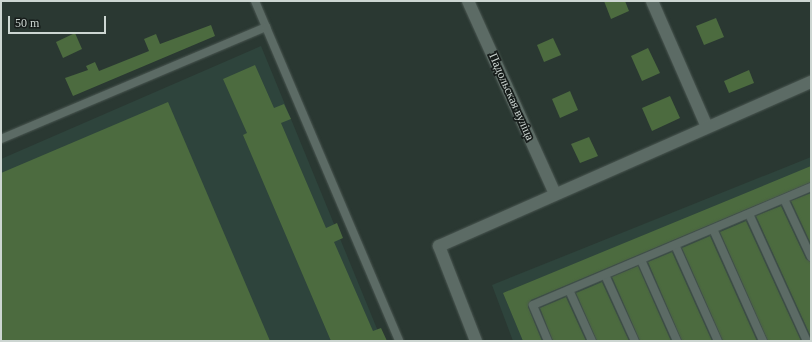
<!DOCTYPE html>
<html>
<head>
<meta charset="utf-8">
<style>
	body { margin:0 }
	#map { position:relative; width:812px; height:342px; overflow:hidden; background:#2a3832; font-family:Georgia,serif }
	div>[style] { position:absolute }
	.built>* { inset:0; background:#2e443c }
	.building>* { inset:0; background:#4c6b3f }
	.roads { filter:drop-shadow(0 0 1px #4a5651) drop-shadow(0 0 1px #4a5651) }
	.lane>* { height:8px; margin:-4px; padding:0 4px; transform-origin:4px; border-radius:4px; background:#5c6b65 }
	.street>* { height:12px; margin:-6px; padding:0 6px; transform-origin:6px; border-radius:6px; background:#5c6b65 }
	span { translate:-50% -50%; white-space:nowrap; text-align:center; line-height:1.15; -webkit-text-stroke:3.5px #171d1b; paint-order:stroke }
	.street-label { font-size:12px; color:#cdd6d2 }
	.frame { position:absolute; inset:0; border:2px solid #cdd6d2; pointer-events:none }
	.scale { position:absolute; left:8px; top:16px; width:98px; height:18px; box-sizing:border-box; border:2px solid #cdd6d2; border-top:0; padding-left:5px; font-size:12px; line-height:14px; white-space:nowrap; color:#cdd6d2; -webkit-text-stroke:3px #171d1b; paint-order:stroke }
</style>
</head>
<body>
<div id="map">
	<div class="built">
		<div style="clip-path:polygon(261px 46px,382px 341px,1px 341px,1px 159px)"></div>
		<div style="clip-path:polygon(811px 157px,811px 341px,513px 341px,492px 285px)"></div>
	</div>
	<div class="building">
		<div style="clip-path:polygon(604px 1px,625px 1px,629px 11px,611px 19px)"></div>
		<div style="clip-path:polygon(716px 18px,724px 37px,704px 45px,696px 26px)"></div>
		<div style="clip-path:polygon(211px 25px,215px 36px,73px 96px,65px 78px,88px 70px,86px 66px,95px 62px,99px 71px,149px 51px,144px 39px,156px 34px,160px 44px)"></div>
		<div style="clip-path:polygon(75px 33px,82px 49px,63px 58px,56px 42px)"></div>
		<div style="clip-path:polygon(553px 38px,561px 55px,544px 62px,537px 45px)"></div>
		<div style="clip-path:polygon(648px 48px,660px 73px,642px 81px,631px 56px)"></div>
		<div style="clip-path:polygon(255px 65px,274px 108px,284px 104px,291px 119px,281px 123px,326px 228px,337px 223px,343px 238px,334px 242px,373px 331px,381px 328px,387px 341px,331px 341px,243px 135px,247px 133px,223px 79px)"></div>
		<div style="clip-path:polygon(749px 70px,754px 83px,729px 93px,724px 81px)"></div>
		<div style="clip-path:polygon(570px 91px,578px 110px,560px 118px,552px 99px)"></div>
		<div style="clip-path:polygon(670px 96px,680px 118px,652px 131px,642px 108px)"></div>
		<div style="clip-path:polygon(168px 102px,270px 341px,1px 341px,1px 173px)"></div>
		<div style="clip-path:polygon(589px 137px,598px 156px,580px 163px,571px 144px)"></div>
		<div style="clip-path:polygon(811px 166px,811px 182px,531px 300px,528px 307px,542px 341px,523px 341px,503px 293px)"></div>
		<div style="clip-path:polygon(811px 193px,811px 244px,791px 201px)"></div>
		<div style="clip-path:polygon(781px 206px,806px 259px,811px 262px,811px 337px,756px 216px)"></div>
		<div style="clip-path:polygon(746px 221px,801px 341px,768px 341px,720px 232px)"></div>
		<div style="clip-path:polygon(710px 236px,757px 341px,723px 341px,682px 248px)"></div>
		<div style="clip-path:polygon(672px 252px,712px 341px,682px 341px,648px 262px)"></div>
		<div style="clip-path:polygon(638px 266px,671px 341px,640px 341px,612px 277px)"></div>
		<div style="clip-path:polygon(602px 282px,629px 341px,597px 341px,576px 293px)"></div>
		<div style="clip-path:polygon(566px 297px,586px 341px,553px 341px,540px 308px)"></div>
	</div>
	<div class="roads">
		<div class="lane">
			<div style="left:255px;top:1px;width:28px;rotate:67deg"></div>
			<div style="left:1px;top:139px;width:288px;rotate:-22.9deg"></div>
			<div style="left:266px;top:27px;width:341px;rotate:67deg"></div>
			<div style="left:784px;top:199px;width:64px;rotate:65deg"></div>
			<div style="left:749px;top:214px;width:140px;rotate:65.5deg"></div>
			<div style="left:713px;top:229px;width:123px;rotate:65.9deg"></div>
			<div style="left:675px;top:245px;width:105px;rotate:65.9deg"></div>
			<div style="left:641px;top:260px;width:89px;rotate:66deg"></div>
			<div style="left:605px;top:275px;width:72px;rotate:65.6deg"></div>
			<div style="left:569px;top:290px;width:56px;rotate:65.7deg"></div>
			<div style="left:548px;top:341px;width:39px;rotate:-113deg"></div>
			<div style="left:533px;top:305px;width:302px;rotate:-23deg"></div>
		</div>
		<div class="street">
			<div style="left:468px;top:1px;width:212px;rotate:65.7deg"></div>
			<div style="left:652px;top:1px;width:137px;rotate:66.4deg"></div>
			<div style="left:476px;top:341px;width:102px;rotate:-111.3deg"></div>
			<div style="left:439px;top:246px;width:407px;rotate:-23.8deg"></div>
		</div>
	</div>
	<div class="street-label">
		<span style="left:511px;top:97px;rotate:66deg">Падольская вуліца</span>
	</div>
	<div class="frame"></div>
	<div class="scale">50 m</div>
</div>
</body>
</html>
